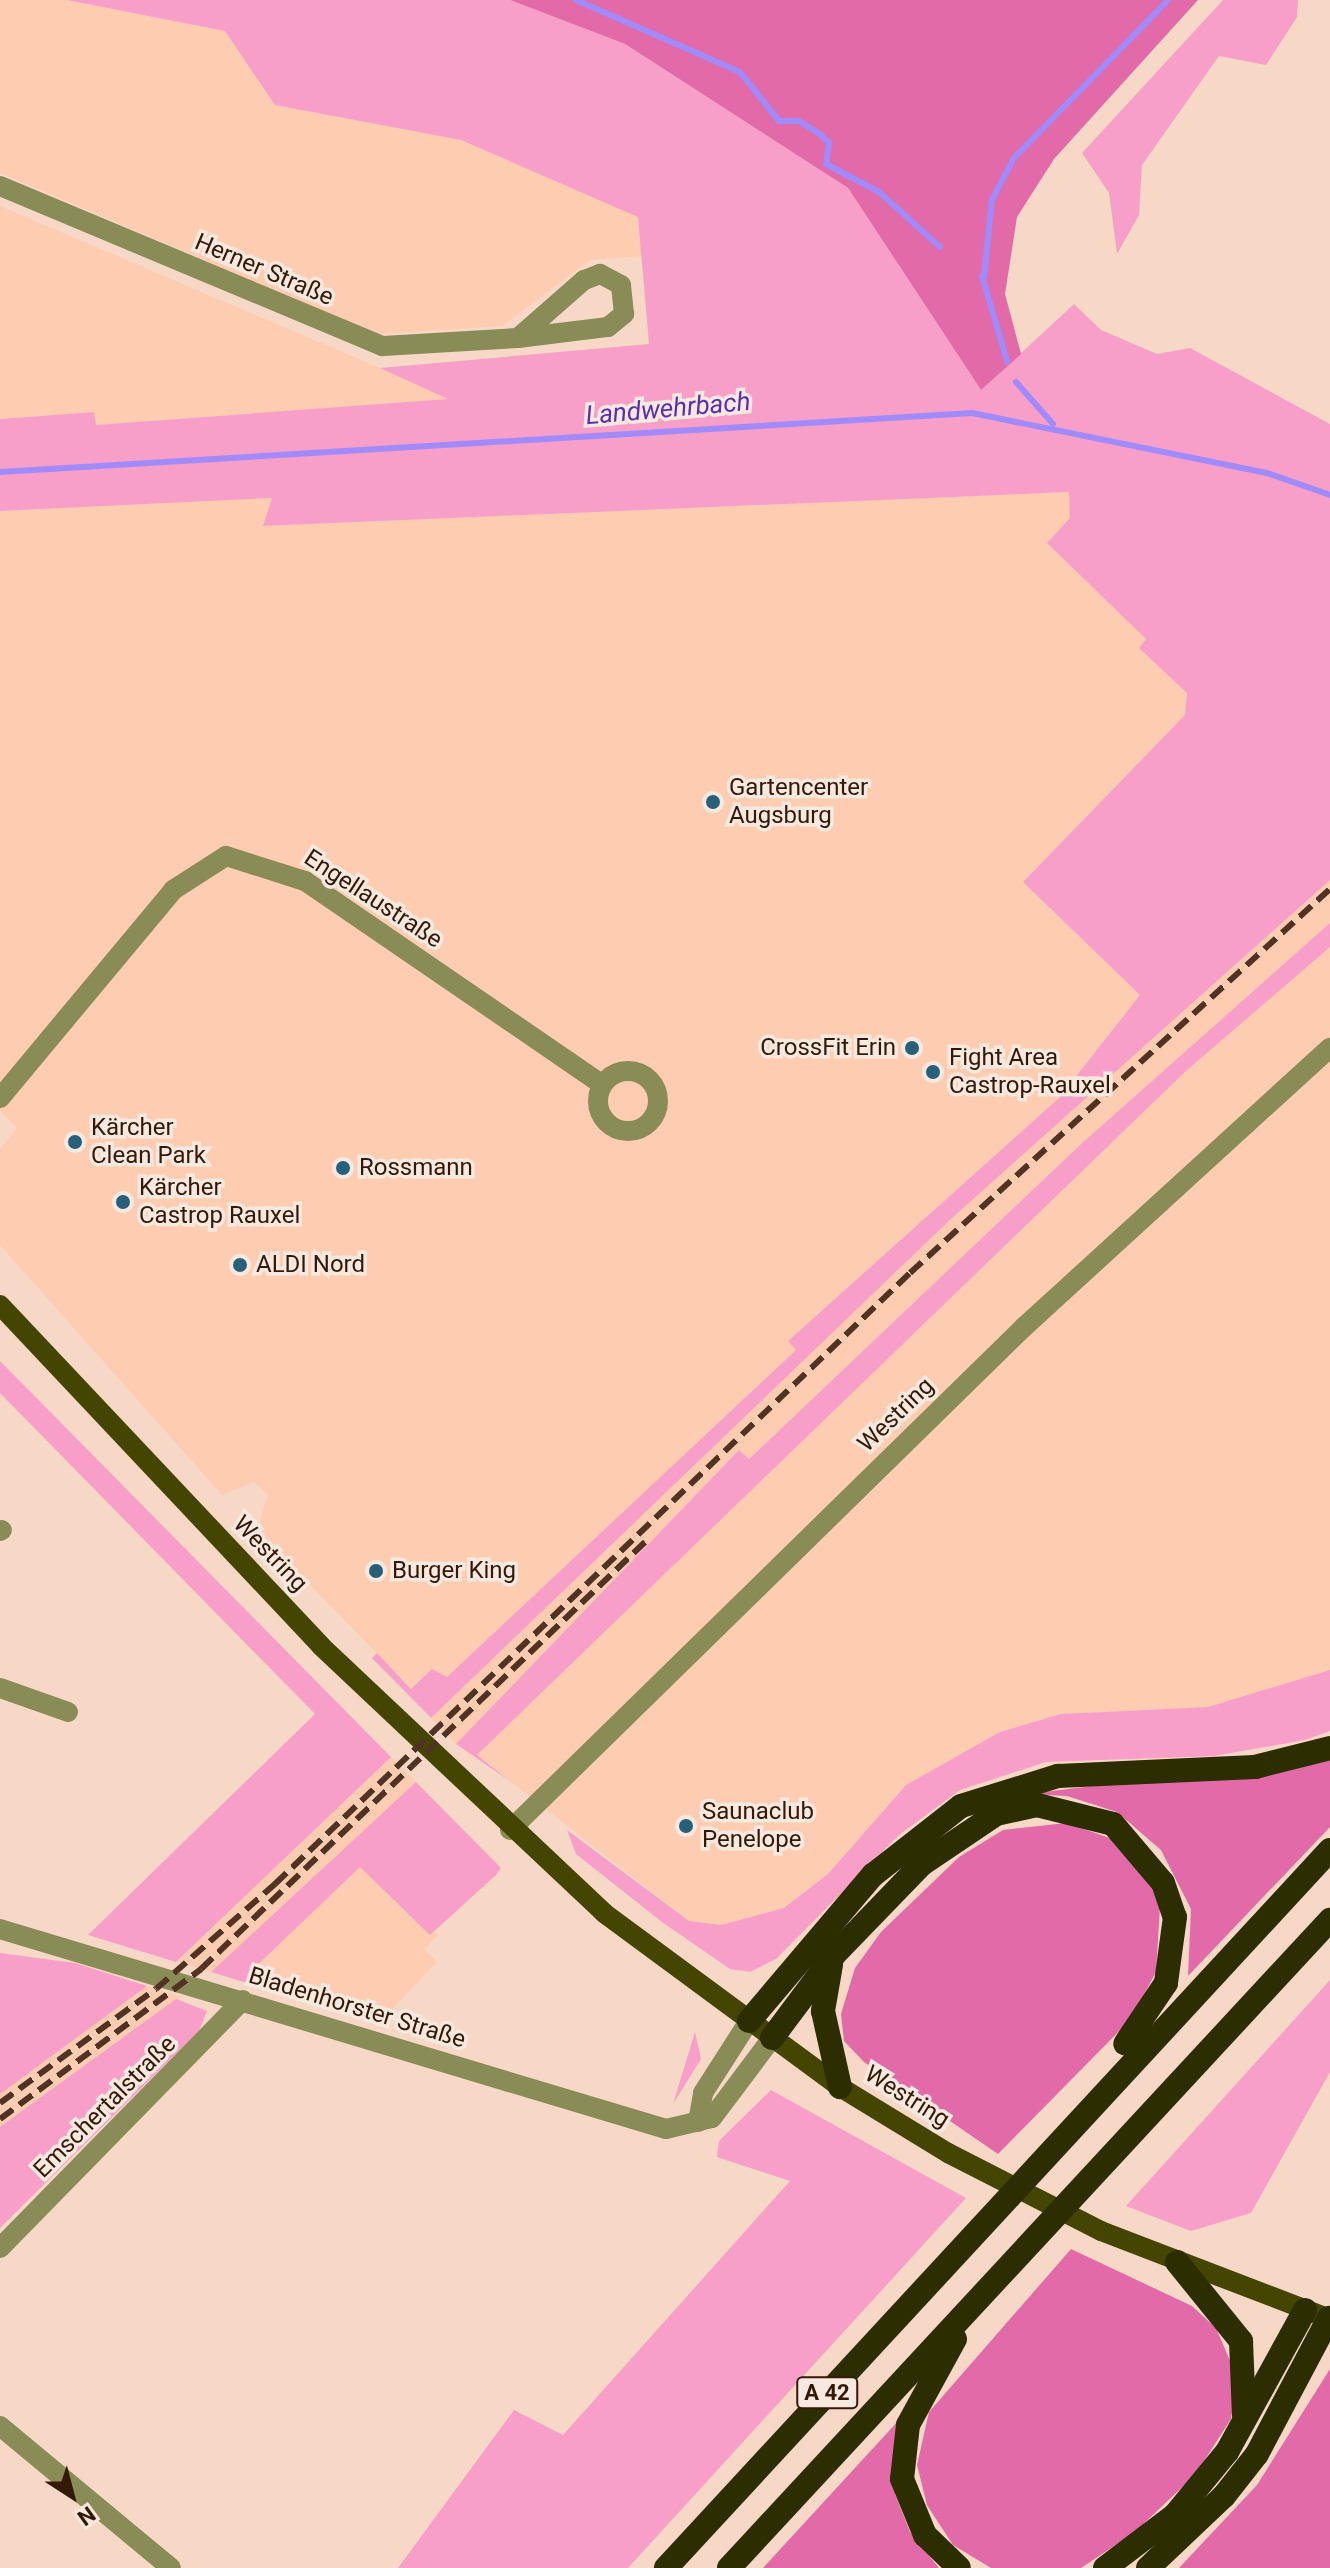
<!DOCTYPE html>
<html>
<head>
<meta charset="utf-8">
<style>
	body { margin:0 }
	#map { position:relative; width:1330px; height:2568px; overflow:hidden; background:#f7d8c7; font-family:Roboto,sans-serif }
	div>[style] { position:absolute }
	.built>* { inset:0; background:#feccb0 }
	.green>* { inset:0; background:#f79fc8 }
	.forest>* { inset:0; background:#e36aa8 }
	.stream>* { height:6px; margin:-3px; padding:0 3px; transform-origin:3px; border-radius:3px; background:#a08afc }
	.minor>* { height:20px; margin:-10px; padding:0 10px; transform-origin:10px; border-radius:10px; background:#8a8c57 }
	.minor>.ring { margin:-10px; padding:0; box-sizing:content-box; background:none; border:20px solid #8a8c57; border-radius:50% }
	.major>* { height:20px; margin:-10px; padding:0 10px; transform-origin:10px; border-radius:10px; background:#444500 }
	.highway>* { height:24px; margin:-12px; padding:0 12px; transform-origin:12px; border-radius:12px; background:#2c2d00 }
	.rail>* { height:6px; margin-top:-3px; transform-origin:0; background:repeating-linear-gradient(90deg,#503322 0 16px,transparent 0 24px) }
	.dots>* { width:22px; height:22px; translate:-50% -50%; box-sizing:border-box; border:4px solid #f8e9e0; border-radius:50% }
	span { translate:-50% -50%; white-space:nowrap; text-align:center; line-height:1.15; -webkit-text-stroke:7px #f8e9e0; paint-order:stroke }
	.shield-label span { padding:2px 6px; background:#f8e9e0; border:2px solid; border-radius:6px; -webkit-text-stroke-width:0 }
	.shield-label { font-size:22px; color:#351908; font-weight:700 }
	.street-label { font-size:24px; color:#351908 }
	.poi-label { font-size:24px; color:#351908 }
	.left { translate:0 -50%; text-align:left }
	.right { translate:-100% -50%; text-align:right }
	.water-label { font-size:26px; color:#582fb3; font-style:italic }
	.north { position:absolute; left:32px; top:2456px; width:80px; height:80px; -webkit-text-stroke:6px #f8e9e0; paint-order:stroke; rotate:144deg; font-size:22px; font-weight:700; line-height:32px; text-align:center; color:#351908 }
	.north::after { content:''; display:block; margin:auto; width:28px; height:36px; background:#351908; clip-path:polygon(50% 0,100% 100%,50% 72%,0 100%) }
</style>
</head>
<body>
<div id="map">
	<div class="built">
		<div style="clip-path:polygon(0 0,67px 0,225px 31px,275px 105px,461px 140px,639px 217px,642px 256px,590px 260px,502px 326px,379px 334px,0 173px)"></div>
		<div style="clip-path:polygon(0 206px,380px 368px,451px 399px,95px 425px,93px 412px,0 419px)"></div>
		<div style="clip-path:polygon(1070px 492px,1070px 518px,1047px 543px,1147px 640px,1139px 648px,1187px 693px,1185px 715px,1023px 882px,1140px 995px,1059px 1098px,788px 1341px,797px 1350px,604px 1536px,447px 1678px,432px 1670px,412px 1689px,266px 1540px,260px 1519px,268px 1495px,254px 1482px,222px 1495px,0 1245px,0 1149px,17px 1128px,0 1111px,0 511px,273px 498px,264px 526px)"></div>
		<div style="clip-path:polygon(1330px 880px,1330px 923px,1080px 1145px,749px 1459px,739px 1450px,456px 1744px,431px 1718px,952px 1218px)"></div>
		<div style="clip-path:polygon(1330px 947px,1330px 1670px,1208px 1707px,1061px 1714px,1000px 1732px,906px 1785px,828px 1874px,784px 1908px,721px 1925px,689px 1921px,477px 1755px,1186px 1071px)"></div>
		<div style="clip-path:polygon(391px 1757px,416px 1782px,342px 1855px,211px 1972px,177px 1962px)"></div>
		<div style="clip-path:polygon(360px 1866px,438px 1935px,424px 1949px,437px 1962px,385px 2017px,247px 1975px)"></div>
		<div style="clip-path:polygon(147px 1986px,181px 1997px,0 2127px,0 2094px)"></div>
	</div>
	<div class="green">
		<div style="clip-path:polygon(67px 0,510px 0,625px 44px,848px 188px,981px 390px,1074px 304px,1101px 330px,1157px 354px,1190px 348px,1330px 424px,1330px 880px,952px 1218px,431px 1718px,372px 1658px,377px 1653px,411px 1689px,432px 1669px,447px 1677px,796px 1350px,788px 1341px,1059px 1098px,1140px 995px,1023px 882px,1185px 715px,1187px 693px,1139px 648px,1146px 639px,1047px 543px,1070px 518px,1069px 492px,263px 526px,272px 498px,0 511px,0 419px,94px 412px,96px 425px,448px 399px,380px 368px,649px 344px,638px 217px,461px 140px,275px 105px,225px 31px)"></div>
		<div style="clip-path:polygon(1223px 0,1298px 0,1297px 17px,1266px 65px,1219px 56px,1142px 165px,1139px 215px,1117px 254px,1109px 193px,1082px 153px)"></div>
		<div style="clip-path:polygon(1330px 923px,1330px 947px,1186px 1071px,477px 1755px,510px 1781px,456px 1744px,739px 1450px,749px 1459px,1080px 1145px)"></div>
		<div style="clip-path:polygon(0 1361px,391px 1757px,176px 1962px,88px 1935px,315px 1714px,0 1393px)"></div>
		<div style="clip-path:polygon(1330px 1670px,1330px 1731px,1305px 1740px,1214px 1756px,1046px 1762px,960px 1790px,899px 1835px,776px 1959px,750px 1972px,730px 1969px,662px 1922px,576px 1854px,567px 1830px,689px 1921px,721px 1925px,784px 1908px,828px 1874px,906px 1785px,1000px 1732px,1061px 1714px,1208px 1707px)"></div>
		<div style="clip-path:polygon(416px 1782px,501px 1868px,496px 1875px,430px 1935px,360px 1867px,247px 1975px,385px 2017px,379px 2023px,211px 1972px)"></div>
		<div style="clip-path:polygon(0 1953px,75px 1963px,147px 1986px,0 2094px)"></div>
		<div style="clip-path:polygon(1330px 1980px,1330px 2072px,1251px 2213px,1191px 2231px,1126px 2206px)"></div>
		<div style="clip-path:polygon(176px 1999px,207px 2011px,199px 2031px,0 2228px,0 2127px)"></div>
		<div style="clip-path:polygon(695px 2032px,701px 2059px,673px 2104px)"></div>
		<div style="clip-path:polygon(771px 2090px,966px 2198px,628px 2568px,398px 2568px,514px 2410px,563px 2435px,790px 2181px,717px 2157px,719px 2141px)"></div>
	</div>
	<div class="forest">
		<div style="clip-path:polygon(510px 0,1198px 0,1054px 159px,1017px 217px,1005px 294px,1021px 354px,981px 390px,848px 188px,625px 44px)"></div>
		<div style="clip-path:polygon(1330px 1757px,1330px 1827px,1188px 1976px,1191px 1909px,1161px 1850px,1117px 1812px,1067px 1796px,1027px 1794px)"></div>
		<div style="clip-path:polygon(1066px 1823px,1110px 1838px,1147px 1877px,1160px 1907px,1156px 1972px,1131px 2019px,998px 2154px,864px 2062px,844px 2041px,841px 2014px,855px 1968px,881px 1932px,959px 1857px,1003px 1830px)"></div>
		<div style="clip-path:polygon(1071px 2249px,1192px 2306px,1216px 2328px,1237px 2377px,1231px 2419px,1195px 2475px,1135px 2532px,1081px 2568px,991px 2568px,953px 2545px,927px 2505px,917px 2465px,929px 2412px)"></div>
		<div style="clip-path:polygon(1330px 2369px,1330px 2568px,1179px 2568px,1257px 2485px)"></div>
		<div style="clip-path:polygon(899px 2420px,895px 2494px,910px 2532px,939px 2568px,763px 2568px)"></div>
	</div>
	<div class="stream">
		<div style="left:576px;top:0;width:179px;rotate:23.7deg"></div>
		<div style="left:740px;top:72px;width:63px;rotate:51.5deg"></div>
		<div style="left:779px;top:121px;width:20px"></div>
		<div style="left:799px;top:121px;width:26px;rotate:32deg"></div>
		<div style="left:821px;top:135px;width:11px;rotate:45deg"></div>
		<div style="left:829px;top:143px;width:21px;rotate:98deg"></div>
		<div style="left:826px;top:164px;width:60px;rotate:27.8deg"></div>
		<div style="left:879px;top:192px;width:82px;rotate:42deg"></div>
		<div style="left:982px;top:276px;width:89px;rotate:73.6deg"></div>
		<div style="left:984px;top:277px;width:77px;rotate:-84.1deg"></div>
		<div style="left:992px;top:200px;width:47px;rotate:-62.4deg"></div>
		<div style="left:1014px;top:158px;width:221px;rotate:-45.7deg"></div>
		<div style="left:1016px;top:382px;width:56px;rotate:48.6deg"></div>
		<div style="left:0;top:472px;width:974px;rotate:-3.47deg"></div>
		<div style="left:972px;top:413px;width:301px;rotate:11.5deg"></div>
		<div style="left:1267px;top:473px;width:67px;rotate:19.2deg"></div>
	</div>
	<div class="minor">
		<div style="left:0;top:186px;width:415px;rotate:22.7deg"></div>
		<div style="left:383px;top:346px;width:135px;rotate:-3.4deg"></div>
		<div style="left:518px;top:338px;width:91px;rotate:-7deg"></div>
		<div style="left:608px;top:327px;width:21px;rotate:-39deg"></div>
		<div style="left:624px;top:314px;width:29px;rotate:-96deg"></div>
		<div style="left:621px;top:285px;width:24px;rotate:-152deg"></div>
		<div style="left:600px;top:274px;width:17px;rotate:159deg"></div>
		<div style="left:584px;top:280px;width:88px;rotate:138.7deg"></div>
		<div class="ring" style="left:598px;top:1071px;width:40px;height:40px"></div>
		<div style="left:0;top:1098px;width:271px;rotate:-50.2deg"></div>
		<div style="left:173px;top:890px;width:63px;rotate:-32.7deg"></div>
		<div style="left:226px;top:856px;width:83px;rotate:17.6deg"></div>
		<div style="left:305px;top:881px;width:360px;rotate:34.4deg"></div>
		<div style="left:0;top:1531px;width:2px;rotate:-27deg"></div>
		<div style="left:0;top:1688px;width:72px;rotate:19.4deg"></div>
		<div style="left:510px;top:1830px;width:719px;rotate:-44.38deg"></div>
		<div style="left:1024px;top:1327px;width:414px;rotate:-42.4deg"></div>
		<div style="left:0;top:1929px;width:695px;rotate:16.72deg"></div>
		<div style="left:666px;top:2129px;width:47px;rotate:-13.4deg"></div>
		<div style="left:712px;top:2118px;width:100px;rotate:-53.1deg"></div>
		<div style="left:698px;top:2122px;width:29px;rotate:-80deg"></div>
		<div style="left:703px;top:2093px;width:85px;rotate:-57.4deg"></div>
		<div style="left:0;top:2248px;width:347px;rotate:-45.6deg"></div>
		<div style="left:0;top:2426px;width:222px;rotate:39.7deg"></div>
	</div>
	<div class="major">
		<div style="left:0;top:1305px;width:468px;rotate:46.7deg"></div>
		<div style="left:321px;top:1646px;width:389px;rotate:43.3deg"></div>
		<div style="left:604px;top:1913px;width:293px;rotate:36.4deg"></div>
		<div style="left:840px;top:2087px;width:127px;rotate:31.4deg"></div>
		<div style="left:948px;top:2153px;width:172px;rotate:27deg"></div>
		<div style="left:1101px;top:2231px;width:245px;rotate:21deg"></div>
	</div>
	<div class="highway">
		<div style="left:831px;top:1965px;width:47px;rotate:99.9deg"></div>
		<div style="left:823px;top:2011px;width:78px;rotate:77.4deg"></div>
		<div style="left:749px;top:2021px;width:192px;rotate:-49.7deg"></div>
		<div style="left:873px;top:1875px;width:112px;rotate:-38.1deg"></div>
		<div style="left:961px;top:1806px;width:102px;rotate:-17.2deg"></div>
		<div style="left:1058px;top:1776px;width:197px;rotate:-2.6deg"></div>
		<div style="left:1255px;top:1767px;width:77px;rotate:-14.2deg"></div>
		<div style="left:772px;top:2038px;width:104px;rotate:-53.2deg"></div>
		<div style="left:834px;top:1955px;width:127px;rotate:-46deg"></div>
		<div style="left:922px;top:1864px;width:89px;rotate:-34deg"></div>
		<div style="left:996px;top:1814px;width:42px;rotate:-12.4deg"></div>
		<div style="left:1037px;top:1805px;width:78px;rotate:14deg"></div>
		<div style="left:1113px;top:1824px;width:77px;rotate:49.7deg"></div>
		<div style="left:1163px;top:1883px;width:36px;rotate:71deg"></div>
		<div style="left:1175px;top:1917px;width:67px;rotate:97.8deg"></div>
		<div style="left:1166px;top:1983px;width:73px;rotate:123.9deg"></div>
		<div style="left:1177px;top:2262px;width:102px;rotate:51deg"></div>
		<div style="left:1241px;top:2341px;width:74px;rotate:87.7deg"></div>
		<div style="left:955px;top:2339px;width:98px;rotate:118.7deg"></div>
		<div style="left:908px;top:2425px;width:54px;rotate:96.3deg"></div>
		<div style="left:902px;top:2479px;width:61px;rotate:67.7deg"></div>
		<div style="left:925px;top:2535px;width:47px;rotate:44.1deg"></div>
		<div style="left:666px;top:2568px;width:978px;rotate:-47.24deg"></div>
		<div style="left:729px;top:2568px;width:884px;rotate:-47.16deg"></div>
		<div style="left:1105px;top:2568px;width:88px;rotate:-37.1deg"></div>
		<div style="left:1175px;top:2515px;width:82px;rotate:-50.5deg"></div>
		<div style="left:1227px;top:2452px;width:162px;rotate:-61.2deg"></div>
		<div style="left:1148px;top:2568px;width:105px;rotate:-43.5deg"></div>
		<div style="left:1224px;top:2496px;width:53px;rotate:-51.8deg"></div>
		<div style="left:1257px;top:2454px;width:154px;rotate:-62.1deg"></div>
	</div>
	<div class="rail">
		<div style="left:0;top:2103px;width:193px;rotate:-36.2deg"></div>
		<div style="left:156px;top:1989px;width:159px;rotate:-41.4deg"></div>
		<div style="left:275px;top:1884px;width:881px;rotate:-43.9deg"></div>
		<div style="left:910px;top:1273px;width:569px;rotate:-42.44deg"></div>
		<div style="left:0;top:2119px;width:251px;rotate:-36.7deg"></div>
		<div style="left:201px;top:1969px;width:616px;rotate:-43.88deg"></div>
	</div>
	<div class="dots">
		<div style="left:713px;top:802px;background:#276079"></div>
		<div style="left:912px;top:1048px;background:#276079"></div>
		<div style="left:933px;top:1072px;background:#276079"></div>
		<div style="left:75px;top:1142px;background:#276079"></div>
		<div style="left:343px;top:1168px;background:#276079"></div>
		<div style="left:123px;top:1202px;background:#276079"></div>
		<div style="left:240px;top:1265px;background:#276079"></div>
		<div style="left:376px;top:1571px;background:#276079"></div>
		<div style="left:686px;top:1826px;background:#276079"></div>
	</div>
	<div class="shield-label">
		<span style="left:827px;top:2393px">A 42</span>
	</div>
	<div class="street-label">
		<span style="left:264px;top:270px;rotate:23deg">Herner Straße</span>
		<span style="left:373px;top:899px;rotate:33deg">Engellaustraße</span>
		<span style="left:896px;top:1415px;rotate:-44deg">Westring</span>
		<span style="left:270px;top:1554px;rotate:46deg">Westring</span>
		<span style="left:357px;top:2008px;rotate:17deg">Bladenhorster Straße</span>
		<span style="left:907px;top:2097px;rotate:32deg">Westring</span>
		<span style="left:105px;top:2107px;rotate:-45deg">Emschertalstraße</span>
	</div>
	<div class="poi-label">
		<span class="left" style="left:729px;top:802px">Gartencenter<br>Augsburg</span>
		<span class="right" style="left:896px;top:1048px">CrossFit Erin</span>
		<span class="left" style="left:949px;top:1072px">Fight Area<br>Castrop-Rauxel</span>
		<span class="left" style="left:91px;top:1142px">Kärcher<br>Clean Park</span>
		<span class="left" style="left:359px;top:1168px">Rossmann</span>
		<span class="left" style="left:139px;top:1202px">Kärcher<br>Castrop Rauxel</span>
		<span class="left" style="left:256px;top:1265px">ALDI Nord</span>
		<span class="left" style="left:392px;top:1571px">Burger King</span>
		<span class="left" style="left:702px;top:1826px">Saunaclub<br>Penelope</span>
	</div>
	<div class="water-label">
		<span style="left:668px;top:409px;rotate:-5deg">Landwehrbach</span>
	</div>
	<div class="north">N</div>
</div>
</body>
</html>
